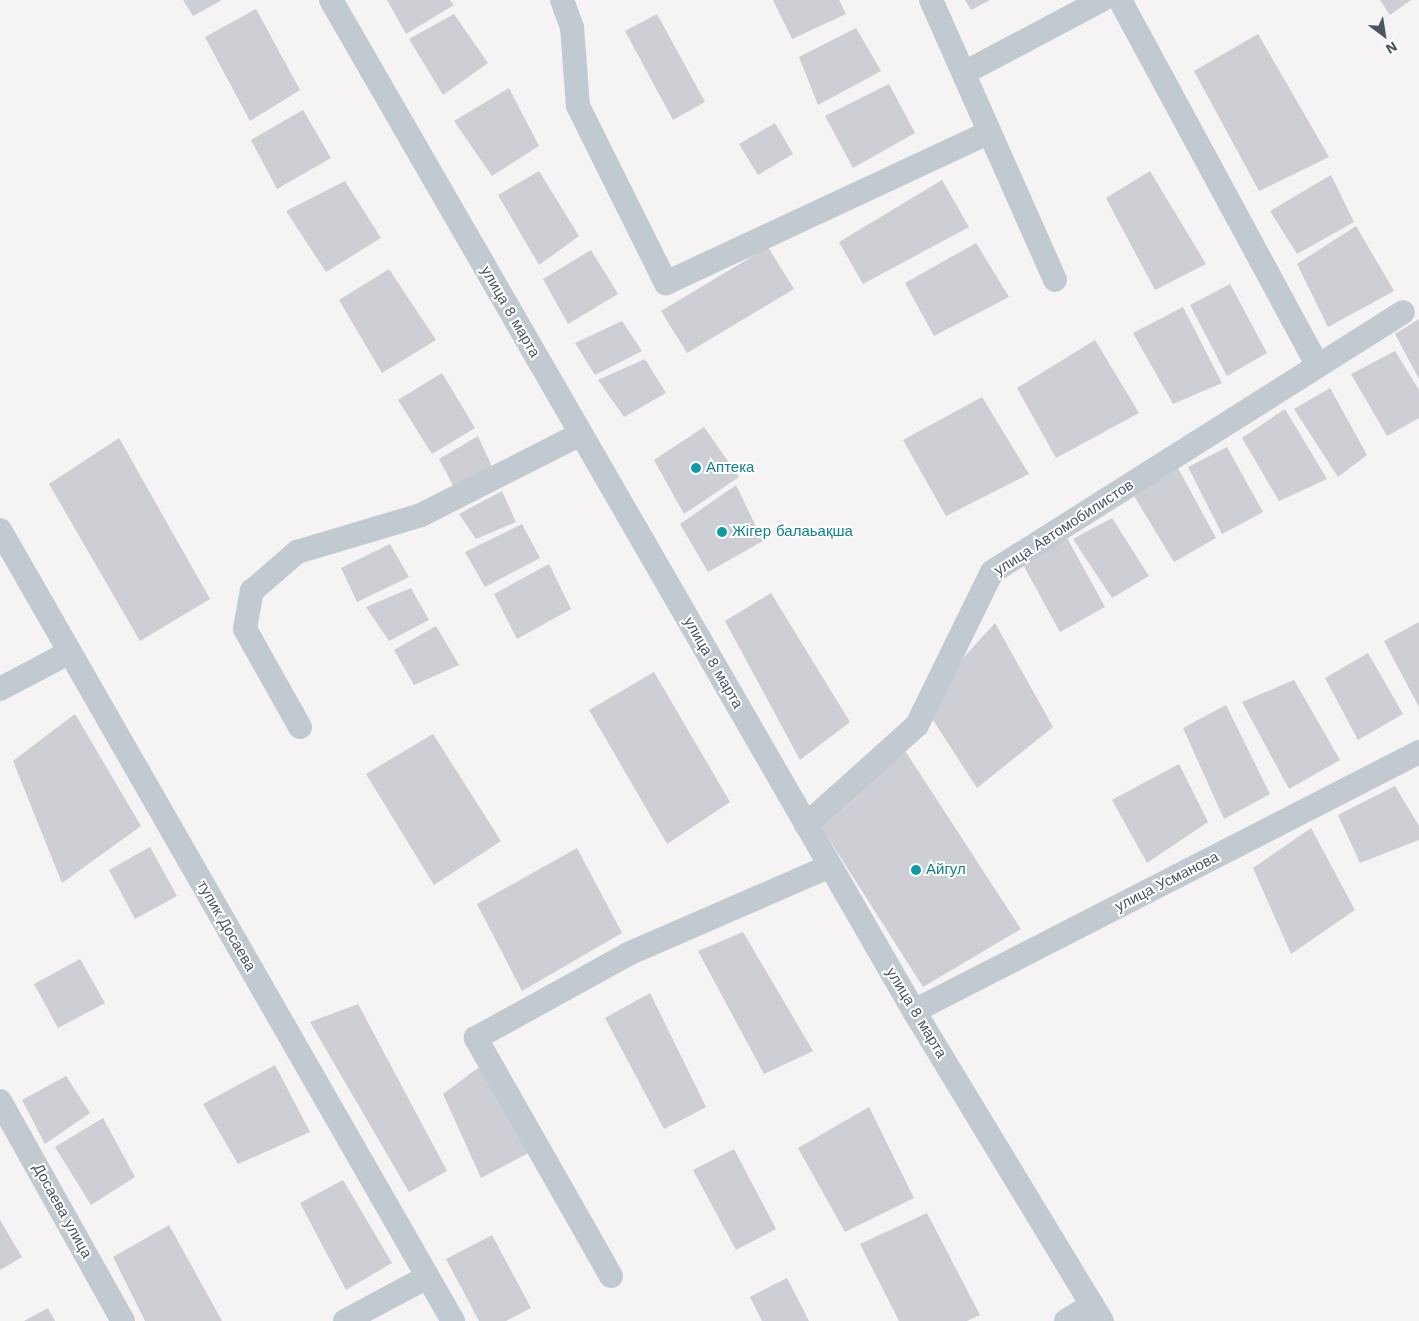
<!DOCTYPE html>
<html>
<head>
<meta charset="utf-8">
<style>
	body { margin:0 }
	#map { position:relative; width:1419px; height:1321px; overflow:hidden; background:#f5f3f3; font-family:"Work Sans",sans-serif }
	div>[style] { position:absolute }
	.building>* { inset:0; background:#cdcfd5 }
	.minor>* { height:24px; margin:-12px; padding:0 12px; transform-origin:12px; border-radius:12px; background:#c1c9d1 }
	.dots>* { width:14px; height:14px; translate:-50% -50%; box-sizing:border-box; border:2px solid #fff; border-radius:50% }
	span { translate:-50% -50%; white-space:nowrap; text-align:center; line-height:1.15; -webkit-text-stroke:4px #fff; paint-order:stroke }
	.street-label { font-size:15px; color:#4b5460 }
	.culture-label { font-size:15px; color:#0d838f }
	.left { translate:0 -50%; text-align:left }
	.north { position:absolute; left:1359px; top:10px; width:50px; height:50px; -webkit-text-stroke:4px #fff; paint-order:stroke; rotate:149deg; font-size:14px; font-weight:700; line-height:20px; text-align:center; color:#4b5460 }
	.north::after { content:''; display:block; margin:auto; width:18px; height:22px; background:#4b5460; clip-path:polygon(50% 0,100% 100%,50% 72%,0 100%) }
</style>
</head>
<body>
<div id="map">
	<div class="building">
		<div style="clip-path:polygon(183px 0,222px 0,193px 16px)"></div>
		<div style="clip-path:polygon(387px 0,450px 0,454px 5px,406px 34px)"></div>
		<div style="clip-path:polygon(773px 0,839px 0,846px 14px,792px 39px)"></div>
		<div style="clip-path:polygon(965px 0,990px 0,971px 10px)"></div>
		<div style="clip-path:polygon(1380px 0,1411px 0,1390px 15px)"></div>
		<div style="clip-path:polygon(256px 9px,300px 90px,250px 121px,205px 37px)"></div>
		<div style="clip-path:polygon(454px 14px,488px 63px,443px 95px,409px 39px)"></div>
		<div style="clip-path:polygon(657px 14px,705px 102px,673px 120px,625px 31px)"></div>
		<div style="clip-path:polygon(856px 28px,881px 71px,818px 105px,799px 57px)"></div>
		<div style="clip-path:polygon(1258px 34px,1329px 157px,1259px 191px,1194px 71px)"></div>
		<div style="clip-path:polygon(889px 84px,915px 133px,853px 168px,825px 116px)"></div>
		<div style="clip-path:polygon(509px 88px,539px 146px,492px 176px,454px 121px)"></div>
		<div style="clip-path:polygon(303px 110px,331px 158px,277px 189px,251px 140px)"></div>
		<div style="clip-path:polygon(775px 123px,793px 154px,758px 175px,739px 144px)"></div>
		<div style="clip-path:polygon(539px 171px,579px 236px,539px 265px,498px 195px)"></div>
		<div style="clip-path:polygon(1150px 171px,1206px 264px,1155px 290px,1106px 198px)"></div>
		<div style="clip-path:polygon(1331px 175px,1354px 222px,1297px 254px,1270px 211px)"></div>
		<div style="clip-path:polygon(942px 180px,969px 227px,863px 284px,839px 242px)"></div>
		<div style="clip-path:polygon(345px 181px,381px 238px,326px 272px,286px 211px)"></div>
		<div style="clip-path:polygon(1356px 226px,1394px 291px,1328px 327px,1297px 264px)"></div>
		<div style="clip-path:polygon(976px 243px,1009px 297px,934px 336px,905px 283px)"></div>
		<div style="clip-path:polygon(768px 247px,794px 289px,687px 353px,661px 311px)"></div>
		<div style="clip-path:polygon(591px 250px,618px 294px,568px 324px,543px 279px)"></div>
		<div style="clip-path:polygon(389px 269px,436px 340px,382px 373px,339px 300px)"></div>
		<div style="clip-path:polygon(1230px 284px,1267px 353px,1227px 376px,1190px 305px)"></div>
		<div style="clip-path:polygon(1183px 307px,1222px 383px,1173px 404px,1133px 333px)"></div>
		<div style="clip-path:polygon(1419px 319px,1419px 379px,1395px 334px)"></div>
		<div style="clip-path:polygon(622px 321px,642px 351px,595px 375px,575px 343px)"></div>
		<div style="clip-path:polygon(1095px 340px,1139px 413px,1056px 458px,1017px 388px)"></div>
		<div style="clip-path:polygon(1395px 351px,1419px 390px,1419px 418px,1387px 436px,1351px 374px)"></div>
		<div style="clip-path:polygon(645px 359px,666px 393px,624px 417px,598px 380px)"></div>
		<div style="clip-path:polygon(442px 373px,475px 428px,432px 454px,398px 400px)"></div>
		<div style="clip-path:polygon(1330px 388px,1367px 455px,1338px 477px,1294px 409px)"></div>
		<div style="clip-path:polygon(982px 397px,1029px 474px,946px 516px,903px 440px)"></div>
		<div style="clip-path:polygon(1285px 409px,1327px 479px,1279px 501px,1242px 438px)"></div>
		<div style="clip-path:polygon(704px 427px,739px 477px,684px 514px,654px 460px)"></div>
		<div style="clip-path:polygon(478px 436px,493px 469px,456px 491px,439px 459px)"></div>
		<div style="clip-path:polygon(119px 438px,210px 599px,140px 641px,49px 484px)"></div>
		<div style="clip-path:polygon(1227px 447px,1263px 512px,1222px 534px,1188px 467px)"></div>
		<div style="clip-path:polygon(1178px 468px,1216px 538px,1174px 562px,1134px 496px)"></div>
		<div style="clip-path:polygon(736px 485px,763px 541px,708px 572px,680px 524px)"></div>
		<div style="clip-path:polygon(502px 491px,516px 522px,476px 539px,459px 514px)"></div>
		<div style="clip-path:polygon(1112px 518px,1149px 576px,1112px 598px,1073px 539px)"></div>
		<div style="clip-path:polygon(522px 524px,540px 558px,485px 587px,465px 552px)"></div>
		<div style="clip-path:polygon(1066px 536px,1105px 607px,1060px 632px,1021px 561px)"></div>
		<div style="clip-path:polygon(390px 544px,409px 577px,357px 602px,341px 568px)"></div>
		<div style="clip-path:polygon(549px 564px,571px 609px,517px 639px,494px 594px)"></div>
		<div style="clip-path:polygon(411px 588px,429px 620px,389px 641px,366px 607px)"></div>
		<div style="clip-path:polygon(771px 593px,850px 722px,800px 760px,725px 621px)"></div>
		<div style="clip-path:polygon(1419px 622px,1419px 707px,1384px 641px)"></div>
		<div style="clip-path:polygon(995px 623px,1053px 727px,977px 788px,922px 703px)"></div>
		<div style="clip-path:polygon(436px 626px,459px 665px,414px 685px,394px 650px)"></div>
		<div style="clip-path:polygon(1368px 653px,1403px 714px,1358px 740px,1325px 678px)"></div>
		<div style="clip-path:polygon(654px 672px,730px 802px,667px 844px,589px 710px)"></div>
		<div style="clip-path:polygon(1294px 680px,1340px 760px,1289px 789px,1242px 702px)"></div>
		<div style="clip-path:polygon(1226px 705px,1270px 794px,1224px 819px,1183px 728px)"></div>
		<div style="clip-path:polygon(75px 714px,141px 826px,62px 883px,13px 761px)"></div>
		<div style="clip-path:polygon(433px 734px,501px 841px,434px 885px,366px 774px)"></div>
		<div style="clip-path:polygon(902px 746px,1021px 929px,923px 987px,811px 811px)"></div>
		<div style="clip-path:polygon(1179px 764px,1208px 822px,1147px 863px,1112px 800px)"></div>
		<div style="clip-path:polygon(1395px 786px,1419px 826px,1419px 840px,1360px 863px,1338px 815px)"></div>
		<div style="clip-path:polygon(1311px 828px,1355px 910px,1291px 954px,1253px 868px)"></div>
		<div style="clip-path:polygon(150px 847px,177px 896px,135px 919px,109px 870px)"></div>
		<div style="clip-path:polygon(577px 848px,622px 933px,522px 991px,477px 904px)"></div>
		<div style="clip-path:polygon(743px 932px,813px 1051px,764px 1074px,698px 951px)"></div>
		<div style="clip-path:polygon(80px 959px,105px 1003px,58px 1028px,34px 984px)"></div>
		<div style="clip-path:polygon(650px 993px,706px 1107px,664px 1129px,605px 1018px)"></div>
		<div style="clip-path:polygon(358px 1004px,447px 1171px,409px 1192px,310px 1022px)"></div>
		<div style="clip-path:polygon(275px 1065px,310px 1132px,238px 1164px,203px 1104px)"></div>
		<div style="clip-path:polygon(482px 1065px,534px 1150px,481px 1178px,443px 1094px)"></div>
		<div style="clip-path:polygon(66px 1076px,90px 1113px,45px 1144px,22px 1100px)"></div>
		<div style="clip-path:polygon(869px 1107px,914px 1198px,845px 1232px,798px 1148px)"></div>
		<div style="clip-path:polygon(103px 1118px,135px 1177px,91px 1205px,55px 1147px)"></div>
		<div style="clip-path:polygon(734px 1149px,776px 1229px,736px 1250px,693px 1170px)"></div>
		<div style="clip-path:polygon(343px 1180px,392px 1263px,346px 1290px,300px 1203px)"></div>
		<div style="clip-path:polygon(927px 1213px,980px 1315px,967px 1321px,899px 1321px,860px 1244px)"></div>
		<div style="clip-path:polygon(0 1220px,22px 1257px,0 1270px)"></div>
		<div style="clip-path:polygon(169px 1225px,222px 1321px,145px 1321px,113px 1257px)"></div>
		<div style="clip-path:polygon(492px 1235px,531px 1308px,506px 1321px,479px 1321px,446px 1259px)"></div>
		<div style="clip-path:polygon(787px 1278px,809px 1321px,762px 1321px,750px 1297px)"></div>
		<div style="clip-path:polygon(48px 1308px,55px 1321px,24px 1321px)"></div>
	</div>
	<div class="minor">
		<div style="left:331px;top:0;width:1167px;rotate:60.03deg"></div>
		<div style="left:914px;top:1011px;width:363px;rotate:58.8deg"></div>
		<div style="left:562px;top:0;width:29px;rotate:70deg"></div>
		<div style="left:572px;top:27px;width:79px;rotate:85.7deg"></div>
		<div style="left:578px;top:106px;width:198px;rotate:63.6deg"></div>
		<div style="left:666px;top:283px;width:357px;rotate:-25deg"></div>
		<div style="left:931px;top:0;width:306px;rotate:66.1deg"></div>
		<div style="left:1120px;top:0;width:416px;rotate:61.6deg"></div>
		<div style="left:964px;top:73px;width:156px;rotate:-27.9deg"></div>
		<div style="left:0;top:530px;width:912px;rotate:60.2deg"></div>
		<div style="left:0;top:689px;width:79px;rotate:-27.9deg"></div>
		<div style="left:300px;top:727px;width:112px;rotate:-119.3deg"></div>
		<div style="left:245px;top:629px;width:39px;rotate:-80deg"></div>
		<div style="left:252px;top:591px;width:60px;rotate:-40.9deg"></div>
		<div style="left:297px;top:552px;width:129px;rotate:-16.6deg"></div>
		<div style="left:421px;top:515px;width:179px;rotate:-26.9deg"></div>
		<div style="left:806px;top:825px;width:149px;rotate:-42deg"></div>
		<div style="left:917px;top:725px;width:170px;rotate:-63.9deg"></div>
		<div style="left:992px;top:572px;width:486px;rotate:-32.3deg"></div>
		<div style="left:914px;top:1011px;width:568px;rotate:-27.15deg"></div>
		<div style="left:0;top:1101px;width:252px;rotate:60.8deg"></div>
		<div style="left:611px;top:1276px;width:274px;rotate:-119.6deg"></div>
		<div style="left:476px;top:1038px;width:174px;rotate:-28.9deg"></div>
		<div style="left:628px;top:954px;width:220px;rotate:-23.5deg"></div>
		<div style="left:345px;top:1321px;width:93px;rotate:-28.2deg"></div>
		<div style="left:1066px;top:1321px;width:31px;rotate:-32deg"></div>
	</div>
	<div class="dots">
		<div style="left:696px;top:468px;background:#0f9aa8"></div>
		<div style="left:722px;top:532px;background:#0f9aa8"></div>
		<div style="left:916px;top:870px;background:#0f9aa8"></div>
	</div>
	<div class="street-label">
		<span style="left:510px;top:312px;rotate:60deg">улица 8 марта</span>
		<span style="left:1064px;top:528px;rotate:-33deg">улица Автомобилистов</span>
		<span style="left:713px;top:663px;rotate:60deg">улица 8 марта</span>
		<span style="left:1167px;top:882px;rotate:-27deg">улица Усманова</span>
		<span style="left:226px;top:926px;rotate:60deg">тупик Досаева</span>
		<span style="left:916px;top:1013px;rotate:59deg">улица 8 марта</span>
		<span style="left:62px;top:1211px;rotate:61deg">Досаева улица</span>
	</div>
	<div class="culture-label">
		<span class="left" style="left:706px;top:468px">Аптека</span>
		<span class="left" style="left:732px;top:532px">Жігер балаьақша</span>
		<span class="left" style="left:926px;top:870px">Айгул</span>
	</div>
	<div class="north">N</div>
</div>
</body>
</html>
